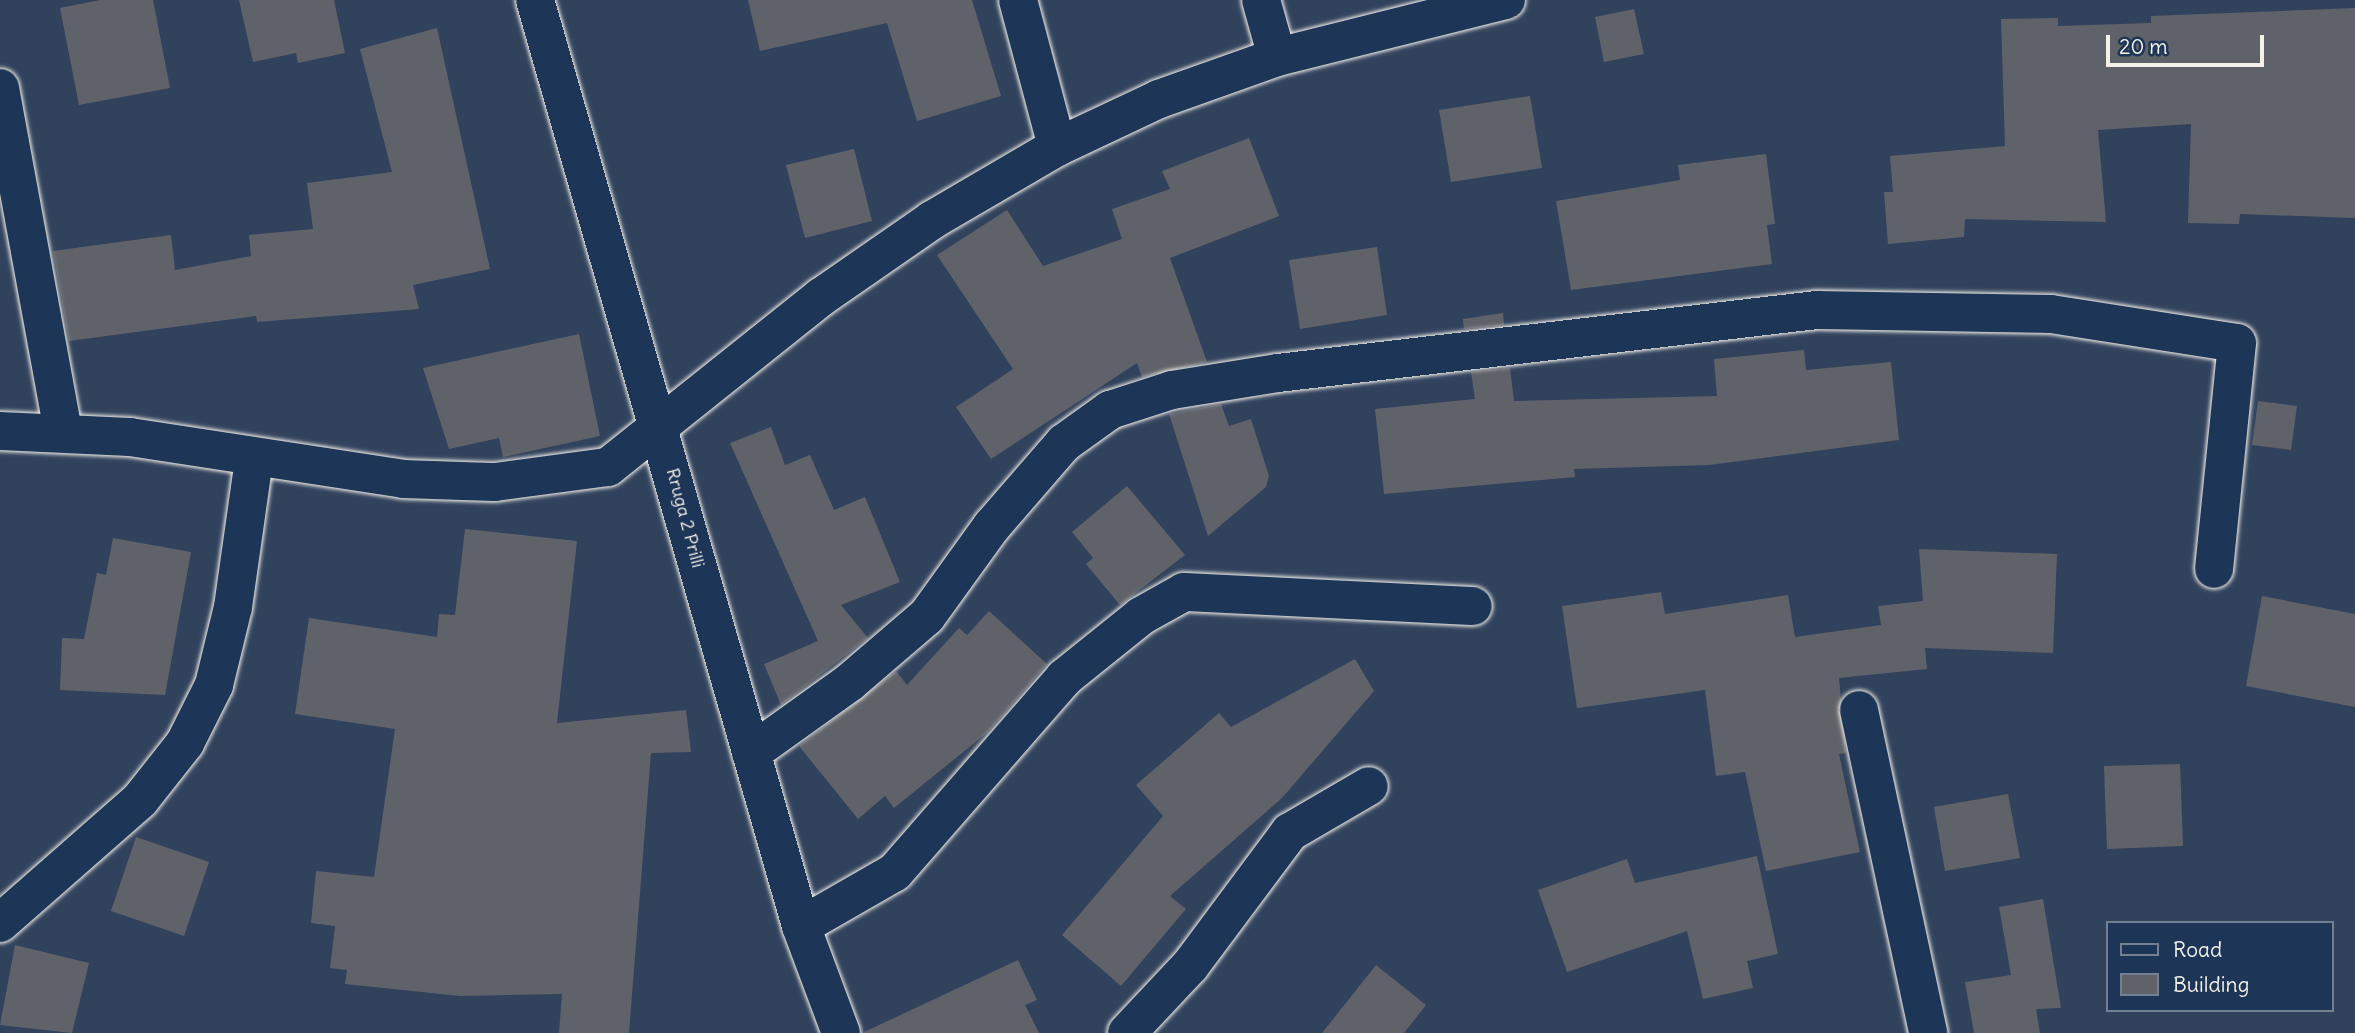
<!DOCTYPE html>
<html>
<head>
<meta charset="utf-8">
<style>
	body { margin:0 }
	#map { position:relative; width:2355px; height:1033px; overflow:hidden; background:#31425d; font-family:Delius,sans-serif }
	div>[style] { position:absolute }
	.building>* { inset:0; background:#60626a }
	.roads { filter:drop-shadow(0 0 2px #f4f1e8) drop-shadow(0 0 2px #f4f1e8) }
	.minor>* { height:38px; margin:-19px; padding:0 19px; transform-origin:19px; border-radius:19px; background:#1d3557 }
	span { translate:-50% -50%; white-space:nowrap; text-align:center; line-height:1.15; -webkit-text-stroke:6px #1d3557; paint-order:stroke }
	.street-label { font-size:18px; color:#f4f1e8 }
	.legend { position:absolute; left:2106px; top:921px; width:228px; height:91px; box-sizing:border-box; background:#1d3557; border:2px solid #738091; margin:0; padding:9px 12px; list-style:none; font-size:21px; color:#f4f1e8 }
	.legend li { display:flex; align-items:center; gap:14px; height:35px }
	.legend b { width:35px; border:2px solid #738091 }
	.scale { position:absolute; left:2106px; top:35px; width:158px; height:32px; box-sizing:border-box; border:4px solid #f4f1e8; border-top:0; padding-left:9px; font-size:21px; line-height:24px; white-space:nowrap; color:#f4f1e8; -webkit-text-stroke:5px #1d3557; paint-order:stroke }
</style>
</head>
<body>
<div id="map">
	<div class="building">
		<div style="clip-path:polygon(100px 0,153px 0,170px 88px,79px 105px,60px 8px)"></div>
		<div style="clip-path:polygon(239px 0,334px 0,345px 53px,298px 63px,296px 53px,253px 62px)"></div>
		<div style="clip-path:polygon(748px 0,972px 0,1001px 96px,917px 121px,887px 23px,760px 51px)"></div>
		<div style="clip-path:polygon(2355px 8px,2355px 218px,2240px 214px,2239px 224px,2188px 223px,2191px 124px,2098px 130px,2106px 222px,1965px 219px,1964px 237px,1888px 244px,1884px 192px,1893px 192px,1890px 156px,2005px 146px,2001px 19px,2058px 18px,2058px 26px,2151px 23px,2151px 16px)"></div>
		<div style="clip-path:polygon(1634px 9px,1644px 54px,1604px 62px,1595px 17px)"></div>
		<div style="clip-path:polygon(437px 28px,490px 269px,413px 285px,419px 309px,257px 322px,256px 316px,69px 341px,53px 251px,171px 235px,175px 270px,251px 256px,249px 235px,313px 229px,307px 183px,392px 172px,360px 49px)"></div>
		<div style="clip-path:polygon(1530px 96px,1542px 168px,1451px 182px,1439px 110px)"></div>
		<div style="clip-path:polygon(1249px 138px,1279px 216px,1170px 258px,1207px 362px,1142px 377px,1137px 363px,991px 459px,956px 407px,1013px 369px,937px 255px,1007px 210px,1043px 266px,1122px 239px,1112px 209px,1170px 189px,1162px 171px)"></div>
		<div style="clip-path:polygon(854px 149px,872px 221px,805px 238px,786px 165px)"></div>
		<div style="clip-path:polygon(1766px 154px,1775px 224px,1767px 225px,1772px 264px,1571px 290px,1556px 201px,1680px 180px,1678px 165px)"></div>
		<div style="clip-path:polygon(1377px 247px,1387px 315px,1300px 329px,1289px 260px)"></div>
		<div style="clip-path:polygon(1503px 313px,1504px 325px,1464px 329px,1463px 319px)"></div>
		<div style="clip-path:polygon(579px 334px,600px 436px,503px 457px,499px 438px,449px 449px,423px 368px)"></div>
		<div style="clip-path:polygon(1804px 350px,1806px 370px,1891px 362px,1899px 440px,1709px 465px,1574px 469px,1575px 477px,1384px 494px,1375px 409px,1475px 399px,1471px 372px,1510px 368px,1514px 401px,1717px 396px,1714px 359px)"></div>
		<div style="clip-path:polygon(2258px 401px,2297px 406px,2291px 450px,2252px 445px)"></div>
		<div style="clip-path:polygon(1221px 404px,1229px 426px,1251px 419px,1269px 476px,1266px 487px,1208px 536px,1169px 414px)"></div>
		<div style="clip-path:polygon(771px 427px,785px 465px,810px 455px,834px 510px,865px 497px,900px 582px,841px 605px,868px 638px,781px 705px,764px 664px,818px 641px,730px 443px)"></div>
		<div style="clip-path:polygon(1127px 486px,1185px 555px,1120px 605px,1086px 564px,1093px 558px,1072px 532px)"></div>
		<div style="clip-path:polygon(465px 529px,577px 541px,557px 723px,686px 710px,691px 752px,651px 753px,629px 1033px,559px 1033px,562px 994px,460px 996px,345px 984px,347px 970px,330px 968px,335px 926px,311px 923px,316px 871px,374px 877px,395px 729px,295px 714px,309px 618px,437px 637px,439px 614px,455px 615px)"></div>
		<div style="clip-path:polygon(113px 538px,191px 552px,165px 695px,60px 690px,62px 638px,84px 639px,97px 573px,106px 575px)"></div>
		<div style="clip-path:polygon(1919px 549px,2057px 554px,2053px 653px,1925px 648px,1927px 669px,1839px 678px,1846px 753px,1839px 754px,1860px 852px,1766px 871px,1745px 772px,1716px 776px,1705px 690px,1577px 708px,1562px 606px,1661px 592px,1665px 614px,1788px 595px,1795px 637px,1881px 625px,1878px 606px,1923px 601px)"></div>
		<div style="clip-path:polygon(2262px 596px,2355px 614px,2355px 707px,2246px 686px)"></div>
		<div style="clip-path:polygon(989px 611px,1047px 664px,988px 732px,894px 808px,885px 796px,858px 819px,799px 746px,896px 671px,907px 685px,959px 628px,967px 635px)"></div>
		<div style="clip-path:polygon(1355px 659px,1374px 691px,1282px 798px,1170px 896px,1186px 909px,1121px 986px,1062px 935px,1163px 816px,1136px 785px,1219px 713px,1231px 727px)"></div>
		<div style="clip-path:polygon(2180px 764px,2183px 846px,2107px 849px,2104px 766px)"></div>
		<div style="clip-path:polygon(2008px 794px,2020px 858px,1945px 871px,1934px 807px)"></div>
		<div style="clip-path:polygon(136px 837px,209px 862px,184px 936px,111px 911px)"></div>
		<div style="clip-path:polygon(1757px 856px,1778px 954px,1747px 961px,1753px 988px,1703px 999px,1687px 931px,1567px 972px,1538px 890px,1627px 859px,1635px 883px)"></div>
		<div style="clip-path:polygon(2043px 899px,2061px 1008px,2036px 1009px,2040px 1033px,1974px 1033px,1965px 982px,2011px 975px,1999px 907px)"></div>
		<div style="clip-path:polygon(15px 945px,89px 963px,72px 1033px,0 1025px)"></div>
		<div style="clip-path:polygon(1018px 960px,1037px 1000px,1025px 1005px,1039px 1033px,862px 1033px)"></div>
		<div style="clip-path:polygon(1376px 965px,1426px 1005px,1404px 1033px,1322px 1033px)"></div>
	</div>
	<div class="roads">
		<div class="minor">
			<div style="left:535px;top:0;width:963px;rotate:73.97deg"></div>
			<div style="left:801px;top:926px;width:114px;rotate:69.5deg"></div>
			<div style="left:1018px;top:0;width:152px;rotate:75.1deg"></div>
			<div style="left:1261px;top:0;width:59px;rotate:74.3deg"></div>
			<div style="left:0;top:88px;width:349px;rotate:79.6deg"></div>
			<div style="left:0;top:431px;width:130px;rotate:2.6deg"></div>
			<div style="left:130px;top:437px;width:276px;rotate:8.7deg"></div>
			<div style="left:403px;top:479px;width:92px;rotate:1.9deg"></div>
			<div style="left:495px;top:482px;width:114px;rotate:-7.6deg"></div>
			<div style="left:608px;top:467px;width:273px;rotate:-38.6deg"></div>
			<div style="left:821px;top:297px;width:135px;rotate:-34.7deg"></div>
			<div style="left:932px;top:220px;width:145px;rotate:-30.3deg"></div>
			<div style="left:1057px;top:147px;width:113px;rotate:-25.2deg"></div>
			<div style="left:1159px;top:99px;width:125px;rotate:-19.6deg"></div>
			<div style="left:1277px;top:57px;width:236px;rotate:-14deg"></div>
			<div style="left:1859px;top:710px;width:330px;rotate:77.9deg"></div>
			<div style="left:751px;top:753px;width:122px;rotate:-35.6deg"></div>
			<div style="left:850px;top:682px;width:101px;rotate:-40.6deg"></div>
			<div style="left:927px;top:616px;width:111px;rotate:-54.2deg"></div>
			<div style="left:992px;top:526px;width:110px;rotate:-49.1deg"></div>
			<div style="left:1064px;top:443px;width:57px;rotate:-35.7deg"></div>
			<div style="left:1110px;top:410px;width:65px;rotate:-17.9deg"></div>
			<div style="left:1172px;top:390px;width:107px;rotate:-9.1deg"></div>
			<div style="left:1278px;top:373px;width:543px;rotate:-6.67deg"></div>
			<div style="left:1817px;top:310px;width:234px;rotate:1deg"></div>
			<div style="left:2051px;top:314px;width:188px;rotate:8.9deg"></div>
			<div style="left:2237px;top:343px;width:227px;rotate:95.8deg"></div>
			<div style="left:0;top:923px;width:186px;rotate:-41.3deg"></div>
			<div style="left:140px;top:800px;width:73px;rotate:-51.7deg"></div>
			<div style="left:185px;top:743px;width:65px;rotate:-63.4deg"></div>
			<div style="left:214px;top:685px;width:80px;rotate:-76.3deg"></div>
			<div style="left:233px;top:607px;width:148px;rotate:-81.9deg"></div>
			<div style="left:801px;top:926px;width:108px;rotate:-29.9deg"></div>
			<div style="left:895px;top:872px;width:257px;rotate:-48.9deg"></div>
			<div style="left:1064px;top:678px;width:99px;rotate:-38.8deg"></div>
			<div style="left:1141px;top:616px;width:49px;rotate:-29.2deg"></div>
			<div style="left:1184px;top:592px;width:289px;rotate:2.8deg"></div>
			<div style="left:1127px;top:1033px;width:92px;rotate:-46.8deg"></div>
			<div style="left:1190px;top:966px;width:167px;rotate:-53.3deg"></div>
			<div style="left:1290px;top:832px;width:91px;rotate:-30.2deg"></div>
		</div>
	</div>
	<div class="street-label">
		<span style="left:685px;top:518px;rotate:75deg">Rruga 2 Prilli</span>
	</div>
	<ul class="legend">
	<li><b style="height:9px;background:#1d3557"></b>Road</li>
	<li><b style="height:19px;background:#60626a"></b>Building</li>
	</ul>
	<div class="scale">20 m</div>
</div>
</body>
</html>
